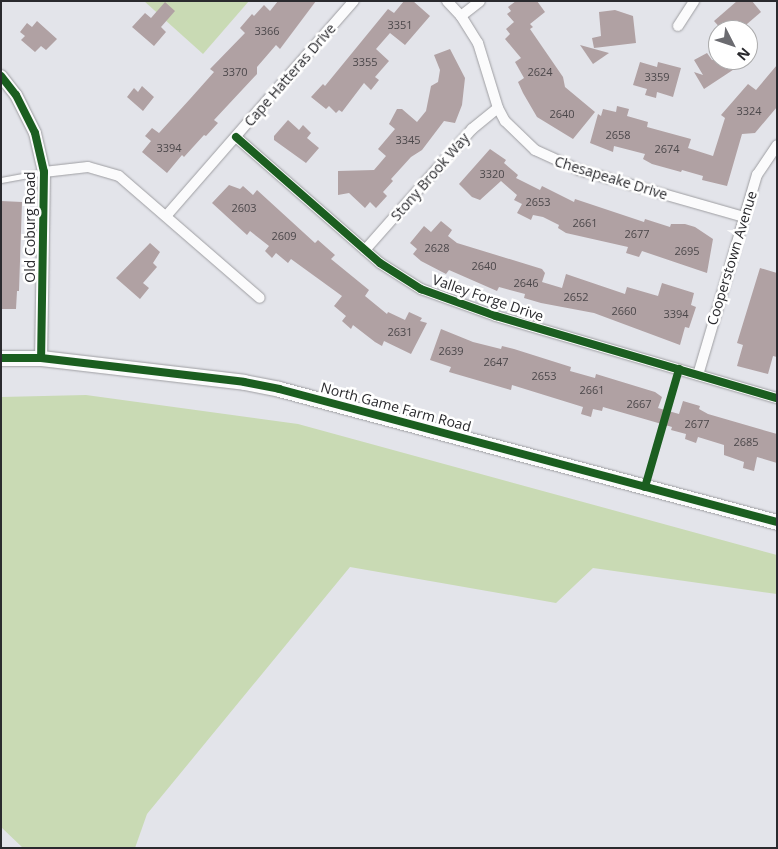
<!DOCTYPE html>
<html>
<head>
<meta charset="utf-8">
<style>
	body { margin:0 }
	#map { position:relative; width:778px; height:849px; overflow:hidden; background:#e3e4ea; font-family:"Open Sans",sans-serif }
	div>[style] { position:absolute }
	.green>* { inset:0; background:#c9dab4 }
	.building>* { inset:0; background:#b0a1a3 }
	.roads { filter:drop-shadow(0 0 1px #9e9ea2) drop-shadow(0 0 1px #9e9ea2) }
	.service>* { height:5px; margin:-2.5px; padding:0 2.5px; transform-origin:2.5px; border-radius:2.5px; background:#fbfbfc }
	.minor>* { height:10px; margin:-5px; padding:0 5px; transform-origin:5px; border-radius:5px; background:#fbfbfc }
	.tertiary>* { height:12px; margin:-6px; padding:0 6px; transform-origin:6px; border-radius:6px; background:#fbfbfc }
	.secondary>* { height:15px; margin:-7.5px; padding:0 7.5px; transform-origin:7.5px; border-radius:7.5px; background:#fbfbfc }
	.cycleway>* { height:8px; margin:-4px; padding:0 4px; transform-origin:4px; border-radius:4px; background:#1b5e20 }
	span { translate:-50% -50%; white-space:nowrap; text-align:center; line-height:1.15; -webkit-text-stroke:5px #fff; paint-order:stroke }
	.number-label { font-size:11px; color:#4c484b }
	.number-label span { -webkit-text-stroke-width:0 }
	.street-label { font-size:14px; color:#2a2a2e }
	.frame { position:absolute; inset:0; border:2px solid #2a2a2e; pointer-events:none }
	.north { position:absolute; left:708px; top:20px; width:50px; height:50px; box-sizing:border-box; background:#fff; border:1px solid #aaaaab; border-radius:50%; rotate:131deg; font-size:14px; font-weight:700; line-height:20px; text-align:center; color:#2a2a2e }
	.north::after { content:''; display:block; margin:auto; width:18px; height:22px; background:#6b6b70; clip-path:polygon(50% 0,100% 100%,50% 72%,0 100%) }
</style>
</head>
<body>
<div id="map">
	<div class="green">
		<div style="clip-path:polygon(144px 1px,249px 1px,203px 54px)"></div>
		<div style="clip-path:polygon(86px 395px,298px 424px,777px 555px,777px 594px,593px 568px,556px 603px,350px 567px,147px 814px,135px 848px,23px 848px,1px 827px,1px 397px)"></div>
	</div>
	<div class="building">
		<div style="clip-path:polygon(278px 1px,316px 1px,280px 49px,276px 45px,257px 67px,257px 74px,214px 120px,218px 123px,206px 136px,204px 135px,184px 157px,182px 155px,167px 173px,142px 152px,151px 141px,145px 136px,152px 128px,159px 133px,190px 99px,214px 72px,210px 69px,245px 33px,240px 28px,252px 14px,254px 16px,264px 5px,270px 11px)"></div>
		<div style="clip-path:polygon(404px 1px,413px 1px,430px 16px,405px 45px,390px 33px,376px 49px,389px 61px,375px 77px,379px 80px,371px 90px,364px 83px,342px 112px,339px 110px,336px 113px,329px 106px,326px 109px,311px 97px,323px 84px,325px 86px,388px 9px,394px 13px)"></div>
		<div style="clip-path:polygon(516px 1px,537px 1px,545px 12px,530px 24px,533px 27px,530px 29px,563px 77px,565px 87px,595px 112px,573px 139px,537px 117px,523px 93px,518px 82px,524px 78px,515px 62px,521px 58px,505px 39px,510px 34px,506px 29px,514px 22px,507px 14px,511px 11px,508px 7px)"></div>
		<div style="clip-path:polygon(737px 1px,752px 1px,761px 12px,740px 30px,722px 30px,714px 21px)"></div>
		<div style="clip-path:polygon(165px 2px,175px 11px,161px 27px,166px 32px,154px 46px,132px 27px,145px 13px,151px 18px)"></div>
		<div style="clip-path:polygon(615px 10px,633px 16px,636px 43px,594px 48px,592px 38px,601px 36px,599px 12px)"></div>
		<div style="clip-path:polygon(37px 21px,57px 39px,46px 50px,41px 46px,35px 52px,21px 40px,25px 36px,20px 32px,27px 23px,32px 27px)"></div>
		<div style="clip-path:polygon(580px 45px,609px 53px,593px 64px)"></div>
		<div style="clip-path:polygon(450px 49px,465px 78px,462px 105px,455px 123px,444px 121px,422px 150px,411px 157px,391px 179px,393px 181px,383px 192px,387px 196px,376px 208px,370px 202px,365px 208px,349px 193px,338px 195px,338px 171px,374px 170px,386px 156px,378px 149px,395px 129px,389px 124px,397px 109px,402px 109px,417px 122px,426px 111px,431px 86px,438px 82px,440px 70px,434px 55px)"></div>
		<div style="clip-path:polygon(707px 53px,712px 60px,748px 60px,704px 89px,694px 72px,703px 75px,694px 60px)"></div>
		<div style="clip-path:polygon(640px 62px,657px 67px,658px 62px,681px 68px,673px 97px,657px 92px,656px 98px,645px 95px,647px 89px,633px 85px)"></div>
		<div style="clip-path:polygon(777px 65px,777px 107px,755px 133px,742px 134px,727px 186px,702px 180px,703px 176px,682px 170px,681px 172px,652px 164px,643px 159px,645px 154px,614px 146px,613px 152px,590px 143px,598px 114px,601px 116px,603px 109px,616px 112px,617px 106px,629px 109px,627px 116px,648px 122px,647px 127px,691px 139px,688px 148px,713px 156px,725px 118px,721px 115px,748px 84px,756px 90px)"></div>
		<div style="clip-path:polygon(142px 86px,154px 97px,143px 111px,127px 97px,134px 88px,138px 92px)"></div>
		<div style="clip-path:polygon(288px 120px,299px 130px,303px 125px,311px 133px,307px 138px,319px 148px,306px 163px,274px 140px,274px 136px)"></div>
		<div style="clip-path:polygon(490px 149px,506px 160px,504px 163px,518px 175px,516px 178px,540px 190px,542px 186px,574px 202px,575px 199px,644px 222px,645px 219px,670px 227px,671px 224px,685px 224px,695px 227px,713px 239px,707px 273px,642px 251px,639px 257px,626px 253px,628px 247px,566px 233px,558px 228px,559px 225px,543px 217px,533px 215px,531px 220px,517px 213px,522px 204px,514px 200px,517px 195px,501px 181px,480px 200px,472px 197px,459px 184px)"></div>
		<div style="clip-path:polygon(229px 185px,240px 189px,243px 186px,253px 195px,257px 190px,315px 243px,318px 240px,335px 255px,331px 259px,369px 290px,365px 296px,387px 314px,388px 312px,405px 320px,409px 312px,422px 318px,420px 321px,427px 323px,411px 354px,384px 341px,382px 346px,375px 342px,353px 325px,351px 329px,342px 321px,346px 316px,334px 306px,342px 296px,291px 259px,288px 263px,276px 253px,272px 258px,265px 251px,269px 246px,250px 231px,247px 235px,212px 203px)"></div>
		<div style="clip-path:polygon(1px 201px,22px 202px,19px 291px,17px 291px,16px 309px,1px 309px)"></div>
		<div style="clip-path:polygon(441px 221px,452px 230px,448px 236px,457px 243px,542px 269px,545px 273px,542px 282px,562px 288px,566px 274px,625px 294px,627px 287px,658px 296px,662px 283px,694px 293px,691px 305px,696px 307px,689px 328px,685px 327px,680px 345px,594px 313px,541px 303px,524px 298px,525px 294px,499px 287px,497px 291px,449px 270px,446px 274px,421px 261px,413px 254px,417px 249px,410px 243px,424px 226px,431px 232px)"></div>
		<div style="clip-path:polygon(150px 243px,160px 252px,153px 263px,157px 267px,143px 283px,149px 288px,140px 299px,116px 278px)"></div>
		<div style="clip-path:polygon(760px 268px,777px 273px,777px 357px,773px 356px,768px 374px,737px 366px,743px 345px,737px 343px)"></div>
		<div style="clip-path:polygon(441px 329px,473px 342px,501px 349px,502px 346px,514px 349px,571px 367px,570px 371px,595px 378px,596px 374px,655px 392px,662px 397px,658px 408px,679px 414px,683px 401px,700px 406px,699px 409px,708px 414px,777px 434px,777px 463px,757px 457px,754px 471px,743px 468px,744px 462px,724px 455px,724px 445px,698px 437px,696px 443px,685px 439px,686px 434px,671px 430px,672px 427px,603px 407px,602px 411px,593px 409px,591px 417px,581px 414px,583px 407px,512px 385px,511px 390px,449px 372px,451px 367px,430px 360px)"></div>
	</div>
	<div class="roads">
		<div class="service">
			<div style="left:1px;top:180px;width:44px;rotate:-10.5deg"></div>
		</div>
		<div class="minor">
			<div style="left:447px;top:1px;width:21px;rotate:47deg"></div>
			<div style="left:461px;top:16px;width:32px;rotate:58deg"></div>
			<div style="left:478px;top:43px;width:68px;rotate:72.9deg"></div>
			<div style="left:498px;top:108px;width:15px;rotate:62deg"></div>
			<div style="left:505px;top:121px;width:42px;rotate:44deg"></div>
			<div style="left:535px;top:150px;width:48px;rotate:24.4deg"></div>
			<div style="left:579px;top:170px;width:172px;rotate:15.9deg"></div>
			<div style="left:461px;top:16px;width:24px;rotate:-38deg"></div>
			<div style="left:678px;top:26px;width:30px;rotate:-57deg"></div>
			<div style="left:236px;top:137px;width:191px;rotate:41.2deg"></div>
			<div style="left:380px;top:263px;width:49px;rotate:32.4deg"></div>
			<div style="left:421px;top:289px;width:80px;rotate:19.8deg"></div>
			<div style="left:496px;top:316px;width:293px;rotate:16.3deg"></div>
			<div style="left:44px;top:172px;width:44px;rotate:-6.5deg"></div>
			<div style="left:88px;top:167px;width:32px;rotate:16deg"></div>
			<div style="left:119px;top:176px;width:186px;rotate:40.9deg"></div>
			<div style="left:167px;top:215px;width:284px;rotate:-48.9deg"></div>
			<div style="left:365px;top:250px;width:162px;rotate:-48.5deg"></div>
			<div style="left:472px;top:129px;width:33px;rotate:-39deg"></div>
			<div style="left:698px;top:375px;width:209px;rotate:-73.6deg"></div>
			<div style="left:757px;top:175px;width:36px;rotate:-56deg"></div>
		</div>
		<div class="tertiary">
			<div style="left:1px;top:76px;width:24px;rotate:52deg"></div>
			<div style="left:16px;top:95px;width:42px;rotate:63.4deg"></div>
			<div style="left:35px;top:133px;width:40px;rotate:77deg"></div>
			<div style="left:44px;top:172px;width:186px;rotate:90.9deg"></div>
		</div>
		<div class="secondary">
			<div style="left:1px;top:358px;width:40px"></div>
			<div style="left:41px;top:358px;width:204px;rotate:6.7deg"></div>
			<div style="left:244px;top:382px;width:36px;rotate:11deg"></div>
			<div style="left:279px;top:389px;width:515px;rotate:14.95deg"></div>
		</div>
	</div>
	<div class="cycleway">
		<div style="left:1px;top:76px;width:24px;rotate:52deg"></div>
		<div style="left:16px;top:95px;width:42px;rotate:63.4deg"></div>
		<div style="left:35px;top:133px;width:40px;rotate:77deg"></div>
		<div style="left:44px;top:172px;width:186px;rotate:90.9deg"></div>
		<div style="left:236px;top:137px;width:191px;rotate:41.2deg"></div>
		<div style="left:380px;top:263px;width:49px;rotate:32.4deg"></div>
		<div style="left:421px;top:289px;width:80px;rotate:19.8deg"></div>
		<div style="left:496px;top:316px;width:293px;rotate:16.3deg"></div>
		<div style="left:1px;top:358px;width:40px"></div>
		<div style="left:41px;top:358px;width:204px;rotate:6.7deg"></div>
		<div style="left:244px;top:382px;width:36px;rotate:11deg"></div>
		<div style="left:279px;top:389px;width:515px;rotate:14.95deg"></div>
		<div style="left:645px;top:487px;width:123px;rotate:-73.9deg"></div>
	</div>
	<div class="number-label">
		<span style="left:400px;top:25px">3351</span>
		<span style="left:267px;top:31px">3366</span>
		<span style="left:365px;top:62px">3355</span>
		<span style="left:235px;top:72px">3370</span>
		<span style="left:540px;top:72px">2624</span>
		<span style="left:657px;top:77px">3359</span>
		<span style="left:749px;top:111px">3324</span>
		<span style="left:562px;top:114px">2640</span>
		<span style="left:618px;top:135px">2658</span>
		<span style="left:408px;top:140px">3345</span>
		<span style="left:169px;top:148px">3394</span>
		<span style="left:667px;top:149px">2674</span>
		<span style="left:492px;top:174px">3320</span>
		<span style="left:538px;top:202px">2653</span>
		<span style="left:244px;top:208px">2603</span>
		<span style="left:585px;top:223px">2661</span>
		<span style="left:637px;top:234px">2677</span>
		<span style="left:284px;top:236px">2609</span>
		<span style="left:437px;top:248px">2628</span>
		<span style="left:687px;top:251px">2695</span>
		<span style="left:484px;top:266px">2640</span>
		<span style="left:526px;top:283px">2646</span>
		<span style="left:576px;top:297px">2652</span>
		<span style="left:624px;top:311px">2660</span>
		<span style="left:676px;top:314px">3394</span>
		<span style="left:400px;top:332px">2631</span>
		<span style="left:451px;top:351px">2639</span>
		<span style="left:496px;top:362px">2647</span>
		<span style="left:544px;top:376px">2653</span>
		<span style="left:592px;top:390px">2661</span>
		<span style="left:639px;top:404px">2667</span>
		<span style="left:697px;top:424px">2677</span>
		<span style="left:746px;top:442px">2685</span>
	</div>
	<div class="street-label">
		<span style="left:290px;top:75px;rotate:-49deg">Cape Hatteras Drive</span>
		<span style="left:430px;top:177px;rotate:-49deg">Stony Brook Way</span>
		<span style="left:611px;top:178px;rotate:17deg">Chesapeake Drive</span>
		<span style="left:30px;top:227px;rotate:-90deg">Old Coburg Road</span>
		<span style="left:732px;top:258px;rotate:-73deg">Cooperstown Avenue</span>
		<span style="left:488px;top:298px;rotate:19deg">Valley Forge Drive</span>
		<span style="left:396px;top:407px;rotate:15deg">North Game Farm Road</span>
	</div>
	<div class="frame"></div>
	<div class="north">N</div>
</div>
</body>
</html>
